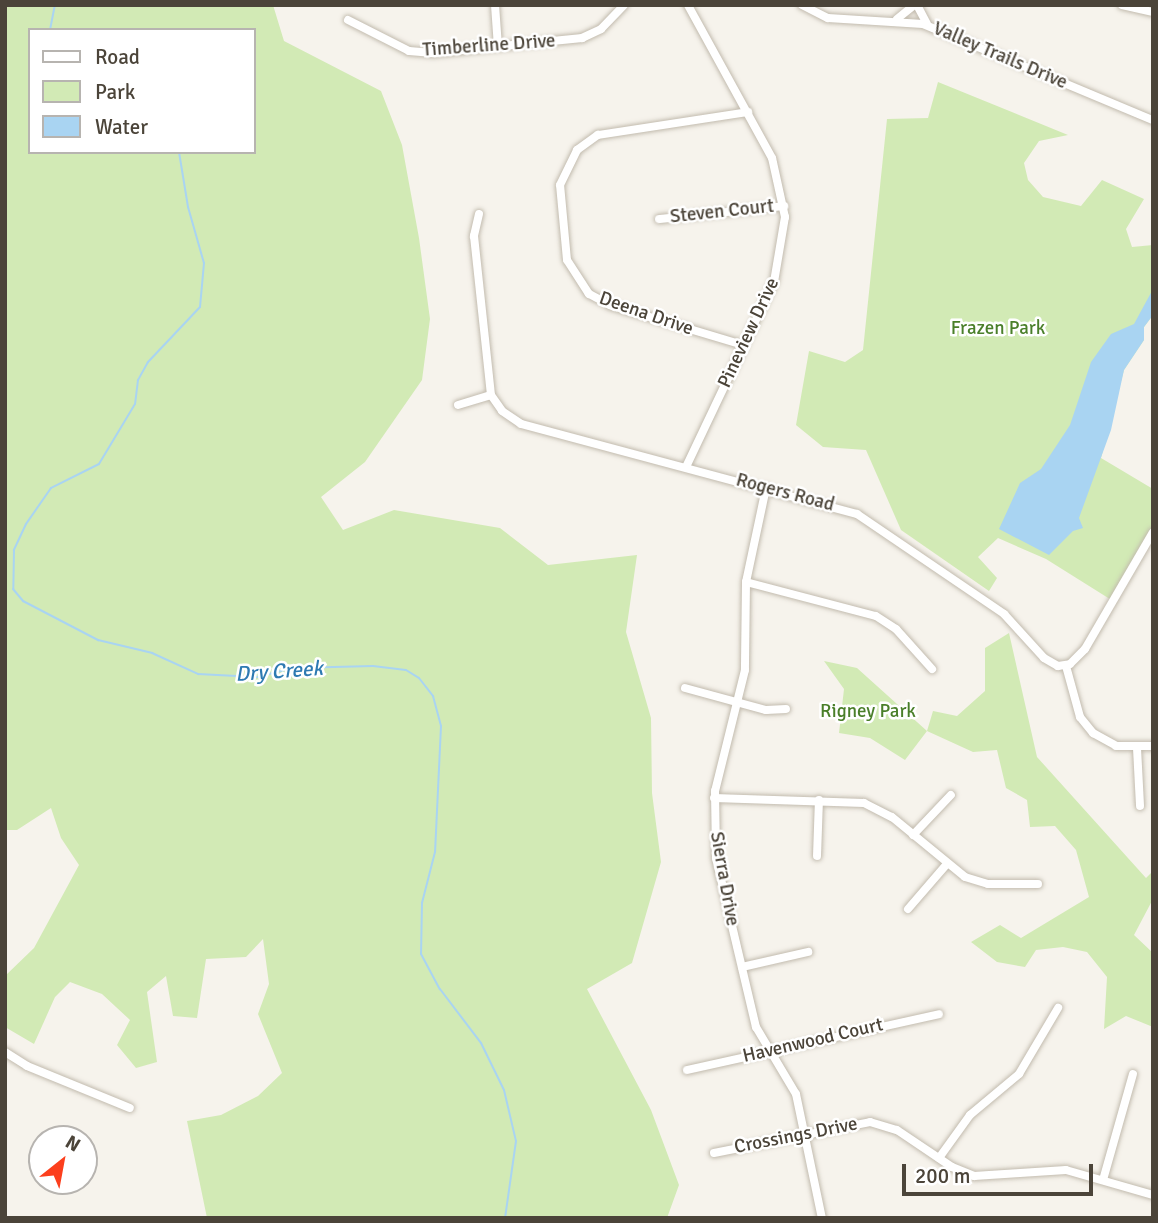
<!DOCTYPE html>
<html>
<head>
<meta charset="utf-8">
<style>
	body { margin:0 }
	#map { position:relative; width:1158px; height:1223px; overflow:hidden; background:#f6f3ec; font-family:Signika,sans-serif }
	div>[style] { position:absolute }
	.green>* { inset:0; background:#d2eab5 }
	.water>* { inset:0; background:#a9d4f2 }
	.stream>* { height:2px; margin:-1px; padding:0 1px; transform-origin:1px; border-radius:1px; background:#a9d4f2 }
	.roads { filter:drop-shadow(0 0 2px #c2bbae) drop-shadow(0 0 2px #c2bbae) }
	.minor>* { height:8px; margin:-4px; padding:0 4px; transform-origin:4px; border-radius:4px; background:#fff }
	span { translate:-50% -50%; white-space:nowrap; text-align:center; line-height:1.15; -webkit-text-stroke:5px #fff; paint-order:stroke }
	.street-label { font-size:19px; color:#4b4439 }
	.park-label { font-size:19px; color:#4a7f2a }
	.water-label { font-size:21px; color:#2e7ab2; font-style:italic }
	.frame { position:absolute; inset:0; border:7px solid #4b4439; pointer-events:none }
	.legend { position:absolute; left:28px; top:28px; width:228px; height:126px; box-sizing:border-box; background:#fff; border:2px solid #b7b4b0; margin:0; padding:9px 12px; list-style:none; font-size:21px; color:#4b4439 }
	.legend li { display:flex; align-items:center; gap:14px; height:35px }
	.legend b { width:35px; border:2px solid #b7b4b0 }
	.north { position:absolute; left:28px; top:1125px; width:70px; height:70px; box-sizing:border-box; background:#fff; border:2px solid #b7b4b0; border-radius:50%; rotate:31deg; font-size:19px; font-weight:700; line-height:28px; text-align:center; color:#4b4439 }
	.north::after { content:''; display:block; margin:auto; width:24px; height:32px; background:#fc3f1d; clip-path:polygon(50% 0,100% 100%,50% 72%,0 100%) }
	.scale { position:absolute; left:902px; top:1164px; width:191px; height:32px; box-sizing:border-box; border:4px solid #4b4439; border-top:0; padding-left:9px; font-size:21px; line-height:24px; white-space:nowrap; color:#4b4439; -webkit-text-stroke:5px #fff; paint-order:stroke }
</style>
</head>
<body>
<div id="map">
	<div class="green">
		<div style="clip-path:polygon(evenodd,5px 5px,273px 5px,284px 41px,381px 91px,402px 145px,419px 238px,430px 319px,422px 380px,365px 462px,321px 497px,343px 530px,394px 510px,500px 528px,548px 565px,637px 555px,626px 632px,651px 718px,652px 793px,661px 862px,632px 963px,587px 989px,651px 1110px,679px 1185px,667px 1218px,207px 1218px,187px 1121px,221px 1115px,258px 1096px,282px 1073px,258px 1014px,269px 984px,263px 939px,246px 957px,206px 959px,197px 1018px,173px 1016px,166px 976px,147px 992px,157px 1062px,136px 1068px,117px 1045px,130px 1020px,102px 994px,70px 982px,55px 997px,34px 1044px,5px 1027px,5px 976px,34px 948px,79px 865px,61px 838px,51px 808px,17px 830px,5px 830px,5px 5px,30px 30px,254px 30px,254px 152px,30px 152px,30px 30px)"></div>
		<div style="clip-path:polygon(938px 82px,1068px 135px,1039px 141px,1024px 163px,1028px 180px,1043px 197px,1081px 206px,1102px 180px,1144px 199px,1126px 229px,1132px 247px,1153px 245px,1153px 315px,1144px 327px,1144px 340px,1124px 370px,1101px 458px,1153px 489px,1153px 532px,1113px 601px,1046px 559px,998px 538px,978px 557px,997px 578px,989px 591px,901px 530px,866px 450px,823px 447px,796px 425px,809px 351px,845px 362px,863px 350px,887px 119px,928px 118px)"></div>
		<div style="clip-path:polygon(1009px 633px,1037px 757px,1146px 878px,1153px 871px,1153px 899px,1134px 935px,1153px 953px,1153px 1027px,1126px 1016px,1104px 1029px,1107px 977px,1087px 952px,1063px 947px,1036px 950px,1025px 967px,997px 962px,971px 942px,1000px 925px,1021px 938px,1089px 897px,1076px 850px,1055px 826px,1030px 827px,1027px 800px,1006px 788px,997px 750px,973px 752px,927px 731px,905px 760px,870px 738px,839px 733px,844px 689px,824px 661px,857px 668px,927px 731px,933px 711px,957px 716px,985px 691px,985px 648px)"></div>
	</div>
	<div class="water">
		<div style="clip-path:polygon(1153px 289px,1153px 315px,1144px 327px,1144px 340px,1124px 370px,1111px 430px,1079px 518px,1083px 528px,1073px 531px,1049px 555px,999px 529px,1020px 483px,1041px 469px,1070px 425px,1091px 362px,1111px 334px,1134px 324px)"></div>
	</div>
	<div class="stream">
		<div style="left:50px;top:30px;width:25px;rotate:-79deg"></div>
		<div style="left:179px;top:152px;width:56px;rotate:80.7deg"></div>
		<div style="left:188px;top:207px;width:58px;rotate:74.1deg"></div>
		<div style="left:204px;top:263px;width:44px;rotate:95.2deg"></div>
		<div style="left:200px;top:307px;width:76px;rotate:133.4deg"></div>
		<div style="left:148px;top:362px;width:21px;rotate:119deg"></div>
		<div style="left:138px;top:380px;width:24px;rotate:97deg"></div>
		<div style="left:135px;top:404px;width:70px;rotate:121deg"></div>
		<div style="left:99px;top:464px;width:54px;rotate:153.4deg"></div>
		<div style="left:51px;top:488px;width:44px;rotate:124.8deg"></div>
		<div style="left:26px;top:524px;width:29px;rotate:115deg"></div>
		<div style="left:14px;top:550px;width:39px;rotate:91deg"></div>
		<div style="left:13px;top:589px;width:16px;rotate:50deg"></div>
		<div style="left:23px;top:601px;width:85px;rotate:27.5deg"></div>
		<div style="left:98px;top:640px;width:56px;rotate:13.5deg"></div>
		<div style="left:152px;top:653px;width:51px;rotate:24.5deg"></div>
		<div style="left:198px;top:674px;width:59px;rotate:2.9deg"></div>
		<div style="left:257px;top:677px;width:38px;rotate:-14deg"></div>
		<div style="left:294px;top:668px;width:79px;rotate:-1.5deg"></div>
		<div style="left:373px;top:666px;width:33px;rotate:7deg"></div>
		<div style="left:406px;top:670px;width:15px;rotate:32deg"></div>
		<div style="left:419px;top:678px;width:23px;rotate:52deg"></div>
		<div style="left:433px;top:696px;width:31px;rotate:75deg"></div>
		<div style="left:441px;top:726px;width:126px;rotate:92.7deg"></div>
		<div style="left:435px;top:852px;width:53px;rotate:104.3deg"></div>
		<div style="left:422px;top:903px;width:51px;rotate:91.1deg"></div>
		<div style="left:421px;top:954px;width:40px;rotate:62deg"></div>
		<div style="left:440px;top:989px;width:68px;rotate:52.8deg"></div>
		<div style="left:481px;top:1043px;width:52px;rotate:63.9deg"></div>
		<div style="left:504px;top:1090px;width:52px;rotate:76.8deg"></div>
		<div style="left:516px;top:1141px;width:78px;rotate:98.1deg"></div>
	</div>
	<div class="roads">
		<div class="minor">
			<div style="left:495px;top:5px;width:42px;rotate:85.9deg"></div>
			<div style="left:802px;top:5px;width:29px;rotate:27deg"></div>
			<div style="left:828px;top:18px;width:95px;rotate:3.6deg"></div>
			<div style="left:923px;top:24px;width:249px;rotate:22.7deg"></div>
			<div style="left:917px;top:5px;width:21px;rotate:62deg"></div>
			<div style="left:1122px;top:5px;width:32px;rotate:13deg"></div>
			<div style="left:897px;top:19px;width:22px;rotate:-39deg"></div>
			<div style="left:348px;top:20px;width:68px;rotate:26.9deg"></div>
			<div style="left:409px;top:51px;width:24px;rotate:5deg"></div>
			<div style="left:433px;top:53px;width:150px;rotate:-5.7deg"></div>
			<div style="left:582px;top:38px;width:21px;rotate:-25deg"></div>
			<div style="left:601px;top:29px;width:33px;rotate:-46deg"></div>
			<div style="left:479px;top:214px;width:23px;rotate:103deg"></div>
			<div style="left:474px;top:236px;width:160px;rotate:83.9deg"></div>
			<div style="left:491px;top:395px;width:19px;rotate:55deg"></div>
			<div style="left:502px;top:411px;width:23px;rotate:34deg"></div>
			<div style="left:521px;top:424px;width:348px;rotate:15deg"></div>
			<div style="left:857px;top:514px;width:178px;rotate:34.2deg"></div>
			<div style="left:1004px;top:614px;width:59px;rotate:47.7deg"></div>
			<div style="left:1044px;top:658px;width:16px;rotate:30deg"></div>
			<div style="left:1058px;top:666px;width:12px;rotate:-9deg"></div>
			<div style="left:1070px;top:664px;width:21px;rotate:-45deg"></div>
			<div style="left:1085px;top:649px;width:135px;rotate:-59.8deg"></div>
			<div style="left:659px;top:219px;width:126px;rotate:-5.9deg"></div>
			<div style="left:743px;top:345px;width:139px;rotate:-163.3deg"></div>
			<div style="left:610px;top:305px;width:24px;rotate:-152deg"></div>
			<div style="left:589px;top:294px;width:40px;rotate:-122.9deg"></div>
			<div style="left:567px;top:260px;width:75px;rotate:-95.3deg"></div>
			<div style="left:560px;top:185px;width:39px;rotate:-64deg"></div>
			<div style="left:577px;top:150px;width:26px;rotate:-36deg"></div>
			<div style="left:598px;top:135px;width:152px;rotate:-8.7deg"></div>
			<div style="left:458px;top:405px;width:34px;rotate:-17deg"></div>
			<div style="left:686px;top:467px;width:205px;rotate:-64.6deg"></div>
			<div style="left:774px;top:282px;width:66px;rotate:-80.4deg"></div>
			<div style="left:785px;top:217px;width:60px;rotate:-102.4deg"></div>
			<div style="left:772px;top:158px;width:175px;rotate:-118.8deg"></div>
			<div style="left:766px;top:488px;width:96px;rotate:102deg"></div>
			<div style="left:746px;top:582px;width:88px;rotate:90.7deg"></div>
			<div style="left:745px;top:670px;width:125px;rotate:103.9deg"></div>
			<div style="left:715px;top:791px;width:67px;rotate:89.1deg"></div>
			<div style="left:716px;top:858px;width:174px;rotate:76.7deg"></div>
			<div style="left:756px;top:1027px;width:78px;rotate:59.2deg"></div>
			<div style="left:796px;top:1094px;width:127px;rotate:78.2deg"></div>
			<div style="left:746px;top:582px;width:134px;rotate:14.7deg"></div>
			<div style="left:876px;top:616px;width:24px;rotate:33deg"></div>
			<div style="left:896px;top:629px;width:54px;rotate:48deg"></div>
			<div style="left:1066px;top:666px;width:53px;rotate:74.6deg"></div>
			<div style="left:1080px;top:717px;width:21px;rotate:51deg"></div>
			<div style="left:1093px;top:733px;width:26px;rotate:29deg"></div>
			<div style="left:1116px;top:746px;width:37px"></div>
			<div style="left:685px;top:688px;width:84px;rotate:15.2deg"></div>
			<div style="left:766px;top:710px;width:20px;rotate:-3deg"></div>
			<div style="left:1137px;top:748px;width:58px;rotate:87deg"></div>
			<div style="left:714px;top:798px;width:150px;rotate:1.9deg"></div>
			<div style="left:864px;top:803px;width:31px;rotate:27deg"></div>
			<div style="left:892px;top:817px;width:94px;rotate:39.4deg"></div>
			<div style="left:965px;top:877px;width:24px;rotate:17deg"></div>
			<div style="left:988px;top:884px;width:50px"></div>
			<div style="left:913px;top:835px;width:55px;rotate:-46.5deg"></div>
			<div style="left:817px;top:856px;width:56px;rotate:-88deg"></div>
			<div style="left:908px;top:909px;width:58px;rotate:-49.2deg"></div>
			<div style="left:742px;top:967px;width:68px;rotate:-12.8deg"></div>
			<div style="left:5px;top:1052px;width:26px;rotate:32deg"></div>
			<div style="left:27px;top:1066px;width:111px;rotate:22.2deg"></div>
			<div style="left:687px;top:1070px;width:258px;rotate:-12.5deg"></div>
			<div style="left:714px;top:1153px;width:159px;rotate:-11.2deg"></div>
			<div style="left:870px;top:1122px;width:28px;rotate:17deg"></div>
			<div style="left:897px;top:1130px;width:66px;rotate:33.9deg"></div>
			<div style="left:952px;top:1167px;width:24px;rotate:22deg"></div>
			<div style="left:974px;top:1176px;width:92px;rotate:-3.7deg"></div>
			<div style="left:1066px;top:1170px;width:91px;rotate:16deg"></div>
			<div style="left:939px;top:1158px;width:53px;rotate:-54.2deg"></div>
			<div style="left:970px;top:1115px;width:64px;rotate:-39.9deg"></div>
			<div style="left:1019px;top:1074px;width:77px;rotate:-59.4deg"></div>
			<div style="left:1103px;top:1180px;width:110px;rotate:-74.2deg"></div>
		</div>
	</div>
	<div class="street-label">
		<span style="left:489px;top:46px;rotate:-4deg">Timberline Drive</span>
		<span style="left:1000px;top:56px;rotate:23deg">Valley Trails Drive</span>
		<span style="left:722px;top:212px;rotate:-6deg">Steven Court</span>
		<span style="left:646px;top:314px;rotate:19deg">Deena Drive</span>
		<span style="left:749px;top:333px;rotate:-65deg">Pineview Drive</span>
		<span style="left:785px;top:493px;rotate:15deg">Rogers Road</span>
		<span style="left:724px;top:879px;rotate:80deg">Sierra Drive</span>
		<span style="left:813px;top:1041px;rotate:-13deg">Havenwood Court</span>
		<span style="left:796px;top:1136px;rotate:-11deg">Crossings Drive</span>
	</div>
	<div class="park-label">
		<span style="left:998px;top:329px">Frazen Park</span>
		<span style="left:868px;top:712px">Rigney Park</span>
	</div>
	<div class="water-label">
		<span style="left:279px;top:671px;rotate:-4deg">Dry Creek</span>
	</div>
	<div class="frame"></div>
	<ul class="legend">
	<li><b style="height:9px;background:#fff"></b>Road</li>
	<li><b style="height:19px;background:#d2eab5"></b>Park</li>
	<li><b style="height:19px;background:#a9d4f2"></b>Water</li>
	</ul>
	<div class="north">N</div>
	<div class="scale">200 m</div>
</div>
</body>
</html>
